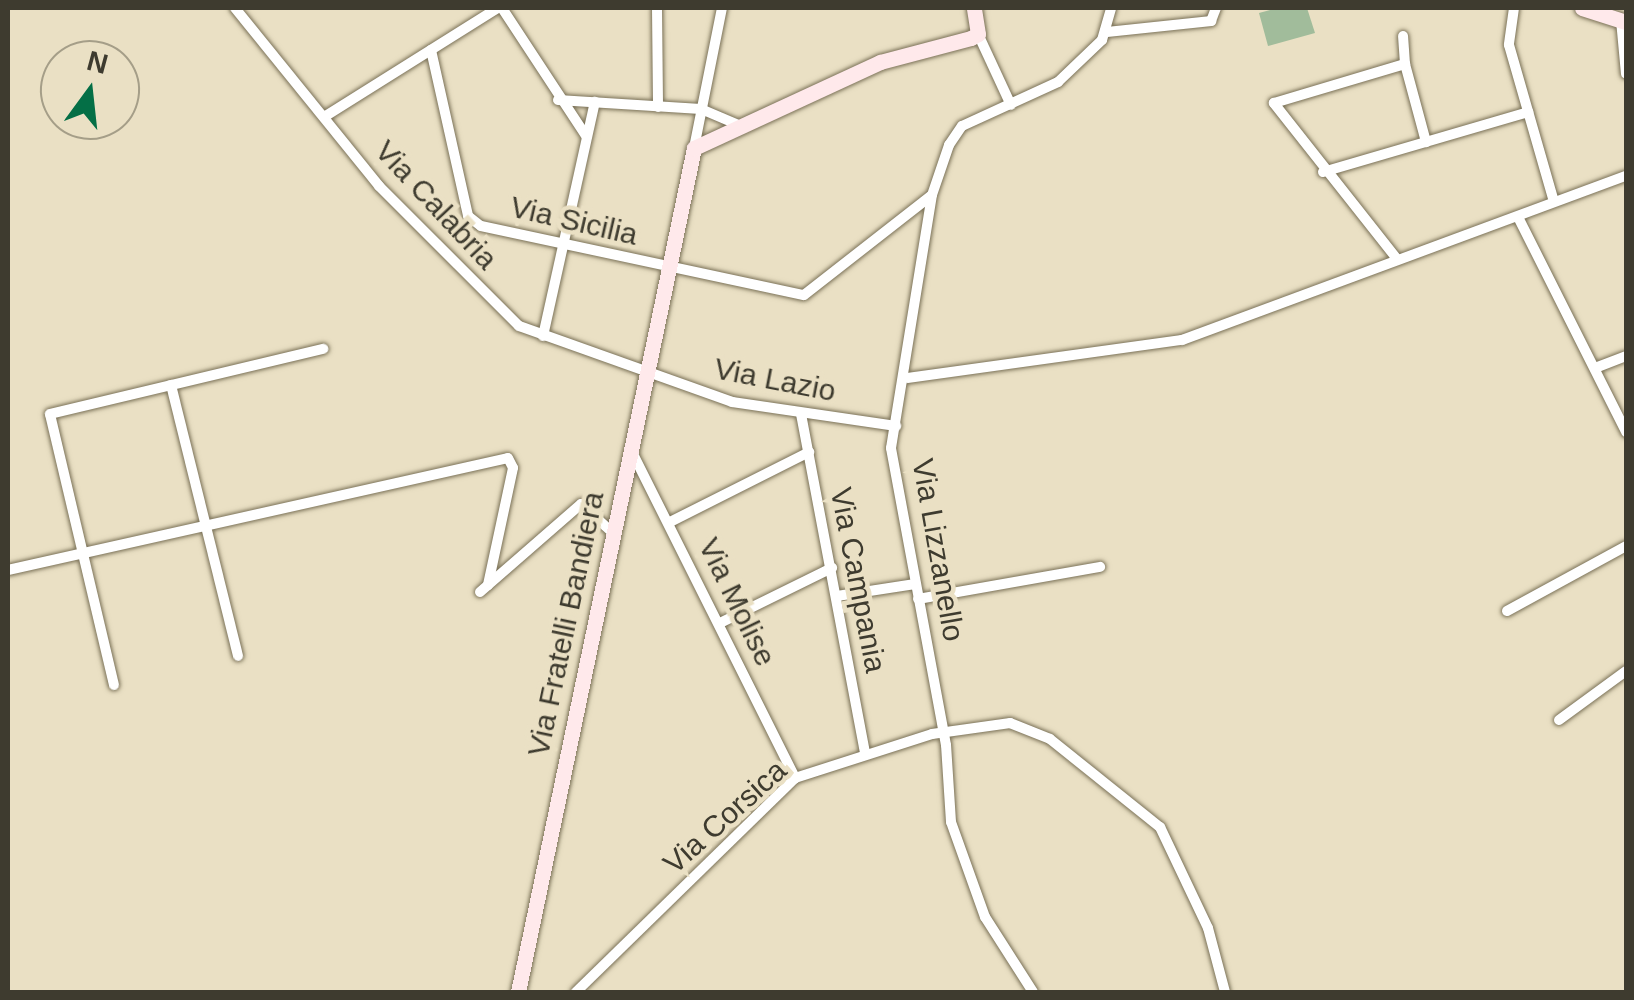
<!DOCTYPE html>
<html>
<head>
<meta charset="utf-8">
<style>
	body { margin:0 }
	#map { position:relative; width:1634px; height:1000px; overflow:hidden; background:#eae0c4; font-family:Helvetica,sans-serif }
	div>[style] { position:absolute }
	.green>* { inset:0; background:#a1bc9b }
	.roads { filter:drop-shadow(0 0 2px #7a7157) drop-shadow(0 0 2px #7a7157) }
	.street>* { height:10px; margin:-5px; padding:0 5px; transform-origin:5px; border-radius:5px; background:#fff }
	.secondary>* { height:15px; margin:-7.5px; padding:0 7.5px; transform-origin:7.5px; border-radius:7.5px; background:#ffe9eb }
	span { translate:-50% -50%; white-space:nowrap; text-align:center; line-height:1.15; -webkit-text-stroke:9px #eae0c4; paint-order:stroke }
	.street-label { font-size:30px; color:#3e3b2f }
	.frame { position:absolute; inset:0; border:10px solid #3e3b2f; pointer-events:none }
	.north { position:absolute; left:40px; top:40px; width:100px; height:100px; box-sizing:border-box; background:#eae0c4; border:2px solid #a59e88; border-radius:50%; rotate:15deg; font-size:28px; font-weight:700; line-height:40px; text-align:center; color:#3e3b2f }
	.north::after { content:''; display:block; margin:auto; width:35px; height:45px; background:#046f46; clip-path:polygon(50% 0,100% 100%,50% 72%,0 100%) }
</style>
</head>
<body>
<div id="map">
	<div class="green">
		<div style="clip-path:polygon(1278px 8px,1307px 8px,1315px 33px,1268px 46px,1259px 13px)"></div>
	</div>
	<div class="roads">
		<div class="street">
			<div style="left:235px;top:8px;width:229px;rotate:51deg"></div>
			<div style="left:379px;top:186px;width:198px;rotate:45deg"></div>
			<div style="left:519px;top:326px;width:226px;rotate:19.6deg"></div>
			<div style="left:732px;top:402px;width:166px;rotate:8.3deg"></div>
			<div style="left:502px;top:8px;width:153px;rotate:56.7deg"></div>
			<div style="left:657px;top:8px;width:99px;rotate:89.4deg"></div>
			<div style="left:1514px;top:8px;width:37px;rotate:98deg"></div>
			<div style="left:1509px;top:45px;width:163px;rotate:74deg"></div>
			<div style="left:1621px;top:20px;width:54px;rotate:84.7deg"></div>
			<div style="left:1107px;top:32px;width:105px;rotate:-6deg"></div>
			<div style="left:1211px;top:21px;width:14px;rotate:-69deg"></div>
			<div style="left:978px;top:34px;width:78px;rotate:65.1deg"></div>
			<div style="left:431px;top:50px;width:170px;rotate:77.4deg"></div>
			<div style="left:468px;top:216px;width:16px;rotate:38deg"></div>
			<div style="left:481px;top:226px;width:330px;rotate:12.1deg"></div>
			<div style="left:804px;top:295px;width:162px;rotate:-38deg"></div>
			<div style="left:1405px;top:64px;width:81px;rotate:74.9deg"></div>
			<div style="left:558px;top:100px;width:143px;rotate:3.6deg"></div>
			<div style="left:701px;top:109px;width:39px;rotate:23deg"></div>
			<div style="left:324px;top:117px;width:205px;rotate:-32.1deg"></div>
			<div style="left:694px;top:148px;width:143px;rotate:-78.7deg"></div>
			<div style="left:1323px;top:172px;width:214px;rotate:-16.3deg"></div>
			<div style="left:1518px;top:217px;width:241px;rotate:63.3deg"></div>
			<div style="left:1397px;top:259px;width:199px;rotate:-128.3deg"></div>
			<div style="left:1274px;top:103px;width:137px;rotate:-16.6deg"></div>
			<div style="left:1405px;top:64px;width:28px;rotate:-94deg"></div>
			<div style="left:543px;top:336px;width:240px;rotate:-77.5deg"></div>
			<div style="left:1595px;top:368px;width:33px;rotate:-21deg"></div>
			<div style="left:907px;top:378px;width:278px;rotate:-7.9deg"></div>
			<div style="left:1182px;top:340px;width:473px;rotate:-20.3deg"></div>
			<div style="left:171px;top:385px;width:279px;rotate:76.1deg"></div>
			<div style="left:801px;top:414px;width:346px;rotate:79.3deg"></div>
			<div style="left:631px;top:450px;width:367px;rotate:63.4deg"></div>
			<div style="left:670px;top:522px;width:156px;rotate:-26.7deg"></div>
			<div style="left:8px;top:570px;width:512px;rotate:-12.63deg"></div>
			<div style="left:508px;top:458px;width:11px;rotate:63deg"></div>
			<div style="left:513px;top:468px;width:120px;rotate:102.1deg"></div>
			<div style="left:480px;top:592px;width:134px;rotate:-41.1deg"></div>
			<div style="left:581px;top:504px;width:43px;rotate:42.2deg"></div>
			<div style="left:837px;top:596px;width:79px;rotate:-8.7deg"></div>
			<div style="left:918px;top:599px;width:185px;rotate:-10deg"></div>
			<div style="left:1507px;top:611px;width:136px;rotate:-28.6deg"></div>
			<div style="left:720px;top:623px;width:125px;rotate:-26.2deg"></div>
			<div style="left:114px;top:685px;width:278px;rotate:-103.3deg"></div>
			<div style="left:50px;top:414px;width:281px;rotate:-13.4deg"></div>
			<div style="left:1559px;top:720px;width:83px;rotate:-36.2deg"></div>
			<div style="left:576px;top:992px;width:306px;rotate:-44.3deg"></div>
			<div style="left:795px;top:778px;width:144px;rotate:-17.8deg"></div>
			<div style="left:932px;top:734px;width:79px;rotate:-8deg"></div>
			<div style="left:1010px;top:723px;width:43px;rotate:21.8deg"></div>
			<div style="left:1050px;top:739px;width:141px;rotate:38.7deg"></div>
			<div style="left:1160px;top:827px;width:112px;rotate:64.6deg"></div>
			<div style="left:1208px;top:928px;width:66px;rotate:75.1deg"></div>
			<div style="left:1033px;top:992px;width:89px;rotate:-122.6deg"></div>
			<div style="left:985px;top:917px;width:101px;rotate:-109.7deg"></div>
			<div style="left:951px;top:822px;width:77px;rotate:-93.7deg"></div>
			<div style="left:946px;top:745px;width:302px;rotate:-100.5deg"></div>
			<div style="left:891px;top:448px;width:256px;rotate:-80.8deg"></div>
			<div style="left:932px;top:195px;width:53px;rotate:-71.2deg"></div>
			<div style="left:949px;top:145px;width:23px;rotate:-56deg"></div>
			<div style="left:962px;top:126px;width:106px;rotate:-24.6deg"></div>
			<div style="left:1058px;top:82px;width:61px;rotate:-43.7deg"></div>
			<div style="left:1102px;top:40px;width:33px;rotate:-74deg"></div>
		</div>
		<div class="secondary">
			<div style="left:1582px;top:8px;width:46px;rotate:17.7deg"></div>
			<div style="left:518px;top:992px;width:862px;rotate:-78.22deg"></div>
			<div style="left:694px;top:148px;width:205px;rotate:-24.8deg"></div>
			<div style="left:880px;top:62px;width:94px;rotate:-14.8deg"></div>
			<div style="left:971px;top:38px;width:8px;rotate:-30deg"></div>
			<div style="left:978px;top:34px;width:26px;rotate:-99deg"></div>
		</div>
	</div>
	<div class="street-label">
		<span style="left:436px;top:205px;rotate:47deg">Via Calabria</span>
		<span style="left:574px;top:221px;rotate:13deg">Via Sicilia</span>
		<span style="left:775px;top:380px;rotate:11deg">Via Lazio</span>
		<span style="left:938px;top:550px;rotate:80deg">Via Lizzanello</span>
		<span style="left:858px;top:580px;rotate:79deg">Via Campania</span>
		<span style="left:737px;top:602px;rotate:64deg">Via Molise</span>
		<span style="left:566px;top:624px;rotate:-78deg">Via Fratelli Bandiera</span>
		<span style="left:725px;top:817px;rotate:-42deg">Via Corsica</span>
	</div>
	<div class="frame"></div>
	<div class="north">N</div>
</div>
</body>
</html>
